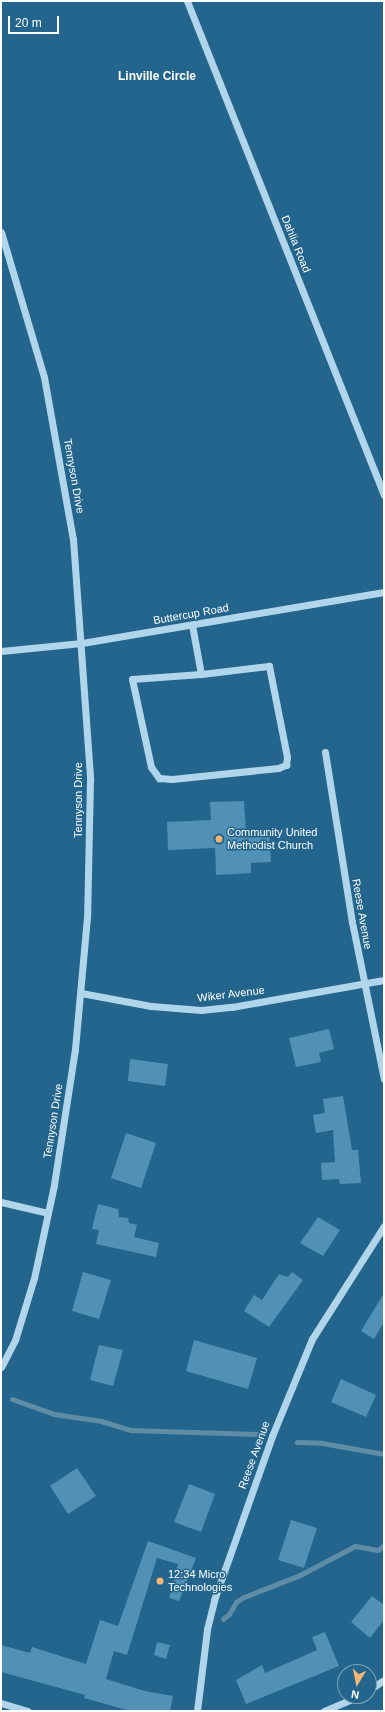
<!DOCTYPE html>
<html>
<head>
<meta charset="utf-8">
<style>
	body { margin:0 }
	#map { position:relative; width:385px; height:1712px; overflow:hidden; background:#23658c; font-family:Helvetica,sans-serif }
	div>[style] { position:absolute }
	.stream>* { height:5px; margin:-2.5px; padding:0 2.5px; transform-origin:2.5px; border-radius:2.5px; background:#608da6 }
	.building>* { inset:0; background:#5091b5 }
	.minor>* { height:7px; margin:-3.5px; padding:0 3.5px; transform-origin:3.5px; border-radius:3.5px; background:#b1d6eb }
	.dots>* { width:11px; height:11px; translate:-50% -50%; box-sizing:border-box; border:2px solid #23658c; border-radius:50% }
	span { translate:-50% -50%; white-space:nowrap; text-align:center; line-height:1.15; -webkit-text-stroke:3px #23658c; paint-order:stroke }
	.street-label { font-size:11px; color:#fff }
	.poi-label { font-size:11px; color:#fff }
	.left { translate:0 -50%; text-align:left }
	.neighbourhood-label { font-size:12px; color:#fff; font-weight:700 }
	.frame { position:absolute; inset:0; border:2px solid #fff; pointer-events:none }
	.north { position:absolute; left:337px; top:1664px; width:40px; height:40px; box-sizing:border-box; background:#23658c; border:1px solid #7ba3ba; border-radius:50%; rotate:190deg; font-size:11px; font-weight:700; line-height:16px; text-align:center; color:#fff }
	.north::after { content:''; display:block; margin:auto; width:14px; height:18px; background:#f6b673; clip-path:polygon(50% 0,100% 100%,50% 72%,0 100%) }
	.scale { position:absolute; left:8px; top:16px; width:51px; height:18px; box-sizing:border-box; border:2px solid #fff; border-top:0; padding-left:5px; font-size:12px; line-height:14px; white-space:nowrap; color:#fff; -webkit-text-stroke:3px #23658c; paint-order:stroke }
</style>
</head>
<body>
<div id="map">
	<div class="stream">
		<div style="left:12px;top:1399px;width:45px;rotate:19.7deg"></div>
		<div style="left:54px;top:1414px;width:48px;rotate:8.5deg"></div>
		<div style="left:101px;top:1421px;width:31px;rotate:17deg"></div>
		<div style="left:131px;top:1430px;width:127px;rotate:1.8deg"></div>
		<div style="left:297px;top:1442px;width:25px;rotate:2deg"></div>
		<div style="left:322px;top:1443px;width:63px;rotate:10.1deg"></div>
		<div style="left:223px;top:1619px;width:8px;rotate:-40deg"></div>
		<div style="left:229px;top:1614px;width:14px;rotate:-60deg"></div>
		<div style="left:236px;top:1602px;width:9px;rotate:-32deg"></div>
		<div style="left:244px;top:1597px;width:60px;rotate:-21.4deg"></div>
		<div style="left:300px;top:1575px;width:62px;rotate:-27.8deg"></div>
		<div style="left:355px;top:1546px;width:23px;rotate:10deg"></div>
		<div style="left:378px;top:1550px;width:8px;rotate:-40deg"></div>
	</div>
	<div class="building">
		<div style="clip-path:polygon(244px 801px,246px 830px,269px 829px,271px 862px,251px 863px,251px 873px,216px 875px,215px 848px,168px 850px,167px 822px,211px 820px,210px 802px)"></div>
		<div style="clip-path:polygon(329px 1029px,334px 1049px,319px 1053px,321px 1062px,296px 1067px,289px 1038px)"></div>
		<div style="clip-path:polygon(130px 1059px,168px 1064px,165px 1086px,128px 1081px)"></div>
		<div style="clip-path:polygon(343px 1096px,352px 1150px,358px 1150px,361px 1183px,340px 1184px,339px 1179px,322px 1180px,321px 1163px,335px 1162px,333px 1130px,316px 1133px,313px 1115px,325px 1113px,323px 1099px)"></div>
		<div style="clip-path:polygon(126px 1133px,156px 1143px,141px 1188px,111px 1178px)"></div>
		<div style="clip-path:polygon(98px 1204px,118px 1209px,119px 1217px,128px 1218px,129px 1223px,137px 1225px,134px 1237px,159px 1243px,156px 1257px,96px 1244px,99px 1230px,92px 1229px)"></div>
		<div style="clip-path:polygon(318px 1217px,340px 1230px,323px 1256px,300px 1243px)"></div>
		<div style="clip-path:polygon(83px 1272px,111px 1280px,99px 1319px,72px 1311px)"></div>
		<div style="clip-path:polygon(292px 1272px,303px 1280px,269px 1327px,244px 1311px,254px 1295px,262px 1300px,279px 1274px,288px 1277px)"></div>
		<div style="clip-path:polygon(384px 1293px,384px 1322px,374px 1339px,361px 1331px)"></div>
		<div style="clip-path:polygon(194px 1340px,257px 1358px,248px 1389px,186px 1371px)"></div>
		<div style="clip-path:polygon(99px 1345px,123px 1350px,113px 1386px,90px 1380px)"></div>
		<div style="clip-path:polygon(341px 1379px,376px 1395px,366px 1417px,331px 1402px)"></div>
		<div style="clip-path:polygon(77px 1468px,96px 1496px,68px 1514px,50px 1486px)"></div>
		<div style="clip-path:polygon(189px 1484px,215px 1494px,201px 1532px,174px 1522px)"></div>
		<div style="clip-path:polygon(291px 1520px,317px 1528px,304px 1568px,278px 1560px)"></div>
		<div style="clip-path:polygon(148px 1541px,196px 1558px,179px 1601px,169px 1598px,178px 1564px,157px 1558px,127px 1655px,114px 1651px,106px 1679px,145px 1691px,173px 1696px,170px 1711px,130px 1711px,84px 1698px,85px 1695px,1px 1672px,1px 1645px,30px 1653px,32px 1647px,86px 1664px,100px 1620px,118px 1626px)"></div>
		<div style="clip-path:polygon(372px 1596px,384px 1605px,384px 1620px,370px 1638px,351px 1622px)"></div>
		<div style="clip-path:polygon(325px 1632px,339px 1666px,246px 1704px,236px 1680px,262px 1665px,265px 1673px,317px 1650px,312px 1637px)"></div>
		<div style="clip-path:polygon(157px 1642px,170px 1645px,166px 1659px,154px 1655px)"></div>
	</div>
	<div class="minor">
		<div style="left:187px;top:1px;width:532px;rotate:68.26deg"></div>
		<div style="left:1px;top:232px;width:151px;rotate:73.5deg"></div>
		<div style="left:44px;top:377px;width:165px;rotate:79.9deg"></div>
		<div style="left:73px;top:539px;width:241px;rotate:85.9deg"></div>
		<div style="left:90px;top:779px;width:138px;rotate:91.2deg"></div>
		<div style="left:87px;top:917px;width:133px;rotate:95.2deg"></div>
		<div style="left:75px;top:1049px;width:138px;rotate:98.8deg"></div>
		<div style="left:54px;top:1185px;width:95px;rotate:102.1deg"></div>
		<div style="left:34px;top:1278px;width:65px;rotate:107deg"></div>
		<div style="left:15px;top:1340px;width:30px;rotate:117deg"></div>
		<div style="left:192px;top:625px;width:50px;rotate:79.6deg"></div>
		<div style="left:201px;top:674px;width:69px;rotate:175.9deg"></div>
		<div style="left:132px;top:679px;width:90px;rotate:77.8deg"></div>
		<div style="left:151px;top:767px;width:14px;rotate:54deg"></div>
		<div style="left:159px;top:778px;width:13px;rotate:4deg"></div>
		<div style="left:172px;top:779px;width:107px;rotate:-5.9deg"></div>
		<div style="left:278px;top:768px;width:9px;rotate:-21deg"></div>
		<div style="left:286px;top:765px;width:8px;rotate:-83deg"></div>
		<div style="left:287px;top:757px;width:93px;rotate:-101.2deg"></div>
		<div style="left:269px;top:666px;width:68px;rotate:173.3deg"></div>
		<div style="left:1px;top:651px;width:81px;rotate:-5.6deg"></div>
		<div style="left:82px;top:643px;width:306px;rotate:-9.6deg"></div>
		<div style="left:325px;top:752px;width:172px;rotate:81deg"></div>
		<div style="left:352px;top:922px;width:160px;rotate:78.5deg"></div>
		<div style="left:81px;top:993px;width:71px;rotate:10.5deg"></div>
		<div style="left:151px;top:1006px;width:50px;rotate:4.6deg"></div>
		<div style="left:201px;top:1010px;width:31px;rotate:-6deg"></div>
		<div style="left:232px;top:1007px;width:154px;rotate:-10.1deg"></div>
		<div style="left:1px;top:1202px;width:48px;rotate:13.2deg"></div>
		<div style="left:369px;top:1690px;width:18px;rotate:-34deg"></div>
		<div style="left:1px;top:1703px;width:28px;rotate:17deg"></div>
		<div style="left:197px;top:1711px;width:83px;rotate:-83deg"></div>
		<div style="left:207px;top:1629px;width:30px;rotate:-76deg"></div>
		<div style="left:214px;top:1600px;width:174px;rotate:-70.5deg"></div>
		<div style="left:272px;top:1436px;width:105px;rotate:-67.6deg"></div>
		<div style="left:312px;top:1339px;width:134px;rotate:-57.5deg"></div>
		<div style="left:324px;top:1711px;width:38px;rotate:-23deg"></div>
	</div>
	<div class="dots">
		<div style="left:219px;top:839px;background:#f6b673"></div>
		<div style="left:160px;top:1581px;background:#f6b673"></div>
	</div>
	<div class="street-label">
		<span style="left:296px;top:244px;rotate:68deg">Dahlia Road</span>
		<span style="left:74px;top:476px;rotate:80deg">Tennyson Drive</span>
		<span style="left:191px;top:614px;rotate:-10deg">Buttercup Road</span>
		<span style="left:78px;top:800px;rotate:-90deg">Tennyson Drive</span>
		<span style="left:362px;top:914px;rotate:80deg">Reese Avenue</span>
		<span style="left:231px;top:994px;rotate:-7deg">Wiker Avenue</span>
		<span style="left:53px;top:1121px;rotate:-81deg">Tennyson Drive</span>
		<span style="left:254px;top:1455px;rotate:-70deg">Reese Avenue</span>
	</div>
	<div class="poi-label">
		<span class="left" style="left:227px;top:839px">Community United<br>Methodist Church</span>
		<span class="left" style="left:168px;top:1581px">12:34 Micro<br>Technologies</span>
	</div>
	<div class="neighbourhood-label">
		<span style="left:157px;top:77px">Linville Circle</span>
	</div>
	<div class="frame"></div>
	<div class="north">N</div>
	<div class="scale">20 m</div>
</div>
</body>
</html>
